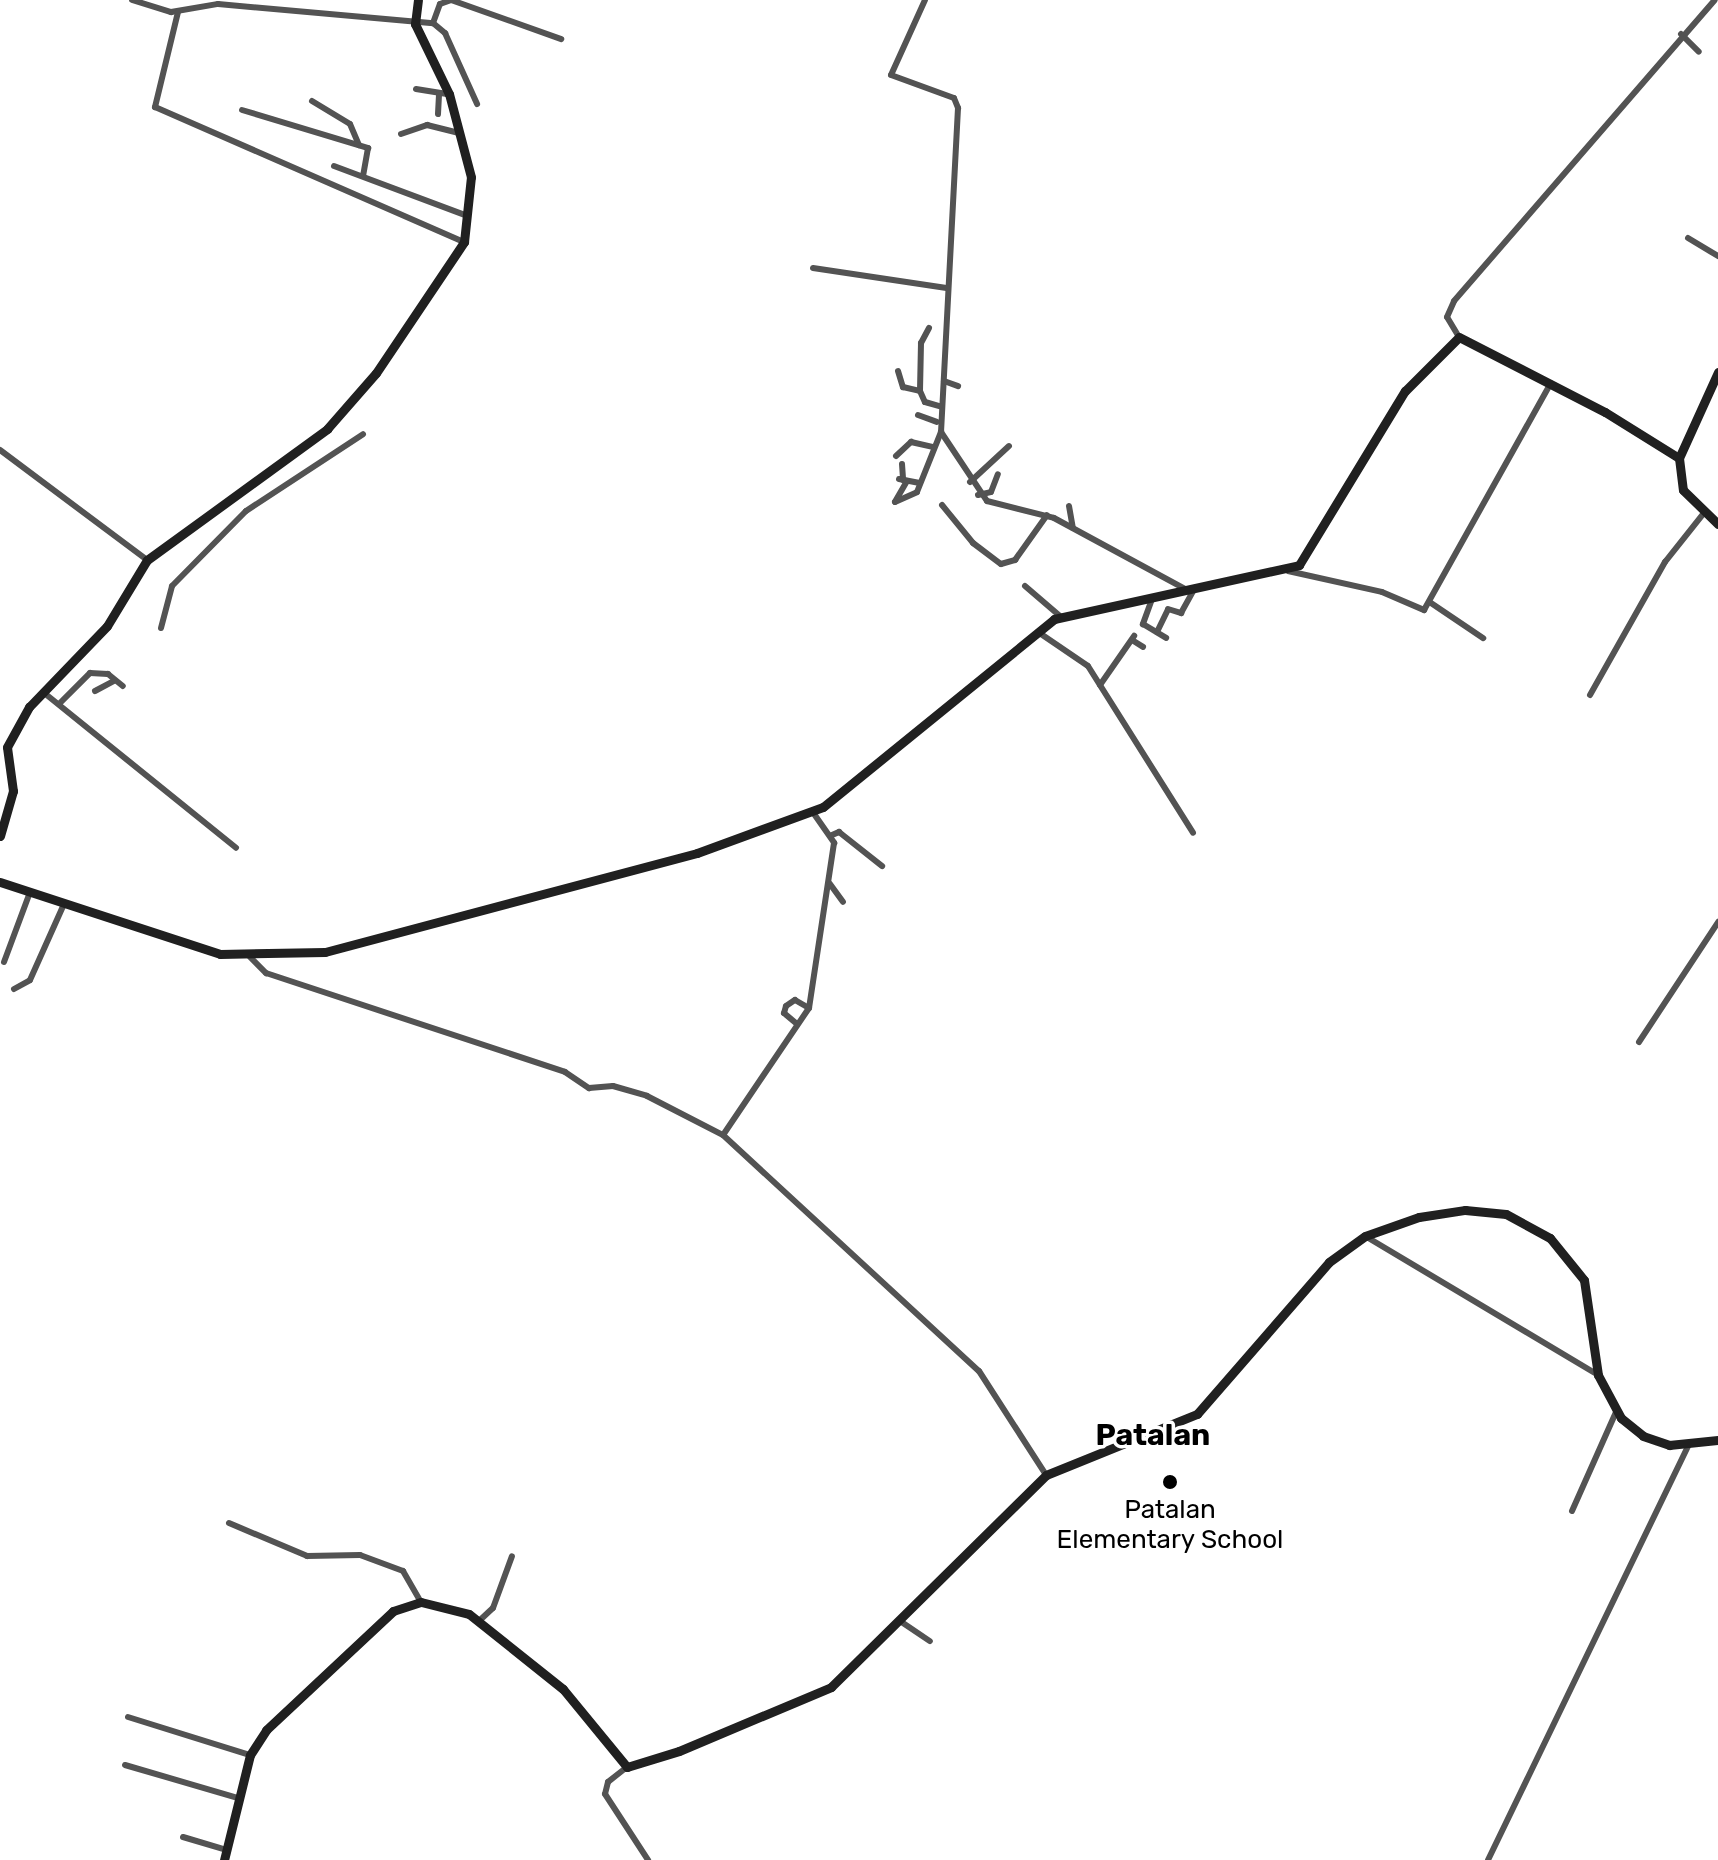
<!DOCTYPE html>
<html>
<head>
<meta charset="utf-8">
<style>
	body { margin:0 }
	#map { position:relative; width:1718px; height:1860px; overflow:hidden; background:#fff; font-family:Rubik,sans-serif }
	div>[style] { position:absolute }
	.street>* { height:6px; margin:-3px; padding:0 3px; transform-origin:3px; border-radius:3px; background:#535353 }
	.secondary>* { height:9px; margin:-4.5px; padding:0 4.5px; transform-origin:4.5px; border-radius:4.5px; background:#202020 }
	.dots>* { width:22px; height:22px; translate:-50% -50%; box-sizing:border-box; border:4px solid #fff; border-radius:50% }
	span { translate:-50% -50%; white-space:nowrap; text-align:center; line-height:1.15; -webkit-text-stroke:7px #fff; paint-order:stroke }
	.poi-label { font-size:26px; color:#000 }
	.quarter-label { font-size:30px; color:#000; font-weight:700 }
</style>
</head>
<body>
<div id="map">
	<div class="street">
		<div style="left:132px;top:0;width:41px;rotate:17.1deg"></div>
		<div style="left:171px;top:12px;width:48px;rotate:-9.7deg"></div>
		<div style="left:218px;top:4px;width:216px;rotate:5.1deg"></div>
		<div style="left:433px;top:23px;width:16px;rotate:40deg"></div>
		<div style="left:445px;top:33px;width:78px;rotate:65.7deg"></div>
		<div style="left:925px;top:0;width:82px;rotate:114.4deg"></div>
		<div style="left:891px;top:75px;width:67px;rotate:20.1deg"></div>
		<div style="left:954px;top:98px;width:11px;rotate:68deg"></div>
		<div style="left:958px;top:108px;width:324px;rotate:93deg"></div>
		<div style="left:941px;top:432px;width:83px;rotate:56.3deg"></div>
		<div style="left:987px;top:501px;width:69px;rotate:14.2deg"></div>
		<div style="left:1054px;top:518px;width:151px;rotate:28.4deg"></div>
		<div style="left:178px;top:12px;width:98px;rotate:103.6deg"></div>
		<div style="left:155px;top:107px;width:337px;rotate:23.6deg"></div>
		<div style="left:433px;top:23px;width:20px;rotate:-70deg"></div>
		<div style="left:440px;top:4px;width:12px;rotate:-20deg"></div>
		<div style="left:451px;top:0;width:117px;rotate:19.5deg"></div>
		<div style="left:1681px;top:34px;width:25px;rotate:45deg"></div>
		<div style="left:416px;top:89px;width:33px;rotate:9deg"></div>
		<div style="left:312px;top:101px;width:44px;rotate:31.2deg"></div>
		<div style="left:350px;top:124px;width:23px;rotate:67deg"></div>
		<div style="left:242px;top:110px;width:132px;rotate:16.8deg"></div>
		<div style="left:368px;top:148px;width:28px;rotate:100deg"></div>
		<div style="left:438px;top:114px;width:21px;rotate:-87deg"></div>
		<div style="left:401px;top:134px;width:28px;rotate:-19deg"></div>
		<div style="left:427px;top:125px;width:33px;rotate:14deg"></div>
		<div style="left:334px;top:166px;width:143px;rotate:20.5deg"></div>
		<div style="left:1688px;top:238px;width:35px;rotate:31deg"></div>
		<div style="left:813px;top:268px;width:135px;rotate:8.5deg"></div>
		<div style="left:929px;top:328px;width:17px;rotate:118deg"></div>
		<div style="left:921px;top:343px;width:48px;rotate:91.2deg"></div>
		<div style="left:920px;top:391px;width:12px;rotate:66deg"></div>
		<div style="left:925px;top:402px;width:15px;rotate:16deg"></div>
		<div style="left:1459px;top:337px;width:23px;rotate:-121deg"></div>
		<div style="left:1447px;top:317px;width:17px;rotate:-66deg"></div>
		<div style="left:1454px;top:301px;width:398px;rotate:-49.1deg"></div>
		<div style="left:898px;top:371px;width:17px;rotate:73deg"></div>
		<div style="left:903px;top:387px;width:17px;rotate:13deg"></div>
		<div style="left:944px;top:381px;width:15px;rotate:20deg"></div>
		<div style="left:918px;top:415px;width:20px;rotate:20deg"></div>
		<div style="left:0;top:450px;width:184px;rotate:36.8deg"></div>
		<div style="left:896px;top:456px;width:21px;rotate:-43deg"></div>
		<div style="left:911px;top:442px;width:22px;rotate:13deg"></div>
		<div style="left:902px;top:464px;width:16px;rotate:86deg"></div>
		<div style="left:899px;top:479px;width:21px;rotate:11deg"></div>
		<div style="left:907px;top:481px;width:24px;rotate:120deg"></div>
		<div style="left:895px;top:502px;width:24px;rotate:-24deg"></div>
		<div style="left:917px;top:492px;width:65px;rotate:-68.2deg"></div>
		<div style="left:970px;top:482px;width:53px;rotate:-42.7deg"></div>
		<div style="left:978px;top:495px;width:13px;rotate:-13deg"></div>
		<div style="left:991px;top:492px;width:19px;rotate:-69deg"></div>
		<div style="left:942px;top:505px;width:49px;rotate:50.8deg"></div>
		<div style="left:973px;top:543px;width:35px;rotate:37deg"></div>
		<div style="left:1001px;top:564px;width:15px;rotate:-16deg"></div>
		<div style="left:1015px;top:560px;width:55px;rotate:-54.6deg"></div>
		<div style="left:1069px;top:506px;width:22px;rotate:80deg"></div>
		<div style="left:1288px;top:571px;width:96px;rotate:12.6deg"></div>
		<div style="left:1382px;top:592px;width:46px;rotate:23.2deg"></div>
		<div style="left:1424px;top:610px;width:260px;rotate:-60.8deg"></div>
		<div style="left:1025px;top:586px;width:48px;rotate:40.7deg"></div>
		<div style="left:1152px;top:599px;width:27px;rotate:110deg"></div>
		<div style="left:1143px;top:624px;width:27px;rotate:31deg"></div>
		<div style="left:1431px;top:603px;width:63px;rotate:33.9deg"></div>
		<div style="left:161px;top:628px;width:43px;rotate:-75.3deg"></div>
		<div style="left:172px;top:586px;width:105px;rotate:-45.4deg"></div>
		<div style="left:246px;top:511px;width:140px;rotate:-33.3deg"></div>
		<div style="left:1038px;top:632px;width:60px;rotate:34.2deg"></div>
		<div style="left:1088px;top:666px;width:197px;rotate:57.8deg"></div>
		<div style="left:1157px;top:632px;width:25px;rotate:-64deg"></div>
		<div style="left:1168px;top:609px;width:14px;rotate:17deg"></div>
		<div style="left:1181px;top:613px;width:29px;rotate:-61deg"></div>
		<div style="left:1132px;top:640px;width:13px;rotate:32deg"></div>
		<div style="left:1100px;top:685px;width:60px;rotate:-55.2deg"></div>
		<div style="left:95px;top:691px;width:21px;rotate:-28deg"></div>
		<div style="left:43px;top:692px;width:248px;rotate:38.9deg"></div>
		<div style="left:1590px;top:695px;width:153px;rotate:-60.6deg"></div>
		<div style="left:1665px;top:562px;width:63px;rotate:-51.5deg"></div>
		<div style="left:59px;top:704px;width:44px;rotate:-45deg"></div>
		<div style="left:90px;top:673px;width:18px;rotate:3deg"></div>
		<div style="left:108px;top:674px;width:19px;rotate:39deg"></div>
		<div style="left:812px;top:811px;width:39px;rotate:55deg"></div>
		<div style="left:834px;top:843px;width:167px;rotate:98.6deg"></div>
		<div style="left:809px;top:1008px;width:153px;rotate:124.1deg"></div>
		<div style="left:723px;top:1135px;width:348px;rotate:42.7deg"></div>
		<div style="left:979px;top:1371px;width:124px;rotate:57.2deg"></div>
		<div style="left:832px;top:835px;width:8px;rotate:-23deg"></div>
		<div style="left:839px;top:832px;width:55px;rotate:38.3deg"></div>
		<div style="left:830px;top:884px;width:22px;rotate:54deg"></div>
		<div style="left:250px;top:957px;width:23px;rotate:45deg"></div>
		<div style="left:266px;top:973px;width:315px;rotate:18.3deg"></div>
		<div style="left:565px;top:1072px;width:29px;rotate:34deg"></div>
		<div style="left:589px;top:1088px;width:24px;rotate:-5deg"></div>
		<div style="left:613px;top:1086px;width:35px;rotate:16deg"></div>
		<div style="left:647px;top:1096px;width:85px;rotate:27.2deg"></div>
		<div style="left:4px;top:962px;width:75px;rotate:-69.6deg"></div>
		<div style="left:14px;top:989px;width:18px;rotate:-29deg"></div>
		<div style="left:30px;top:980px;width:83px;rotate:-65.9deg"></div>
		<div style="left:797px;top:1024px;width:17px;rotate:-140deg"></div>
		<div style="left:784px;top:1013px;width:7px;rotate:-74deg"></div>
		<div style="left:786px;top:1006px;width:11px;rotate:-34deg"></div>
		<div style="left:795px;top:1000px;width:16px;rotate:30deg"></div>
		<div style="left:1639px;top:1042px;width:144px;rotate:-56.6deg"></div>
		<div style="left:1365px;top:1236px;width:271px;rotate:30.8deg"></div>
		<div style="left:1572px;top:1511px;width:108px;rotate:-66deg"></div>
		<div style="left:229px;top:1523px;width:85px;rotate:22.9deg"></div>
		<div style="left:307px;top:1556px;width:53px;rotate:-1.1deg"></div>
		<div style="left:360px;top:1555px;width:46px;rotate:20.4deg"></div>
		<div style="left:403px;top:1571px;width:36px;rotate:60deg"></div>
		<div style="left:479px;top:1621px;width:19px;rotate:-43deg"></div>
		<div style="left:493px;top:1608px;width:55px;rotate:-69.9deg"></div>
		<div style="left:900px;top:1621px;width:36px;rotate:34deg"></div>
		<div style="left:128px;top:1717px;width:128px;rotate:17.3deg"></div>
		<div style="left:125px;top:1765px;width:118px;rotate:16.3deg"></div>
		<div style="left:627px;top:1767px;width:24px;rotate:142deg"></div>
		<div style="left:608px;top:1782px;width:12px;rotate:104deg"></div>
		<div style="left:605px;top:1794px;width:79px;rotate:56.9deg"></div>
		<div style="left:183px;top:1837px;width:46px;rotate:16.5deg"></div>
		<div style="left:1488px;top:1860px;width:459px;rotate:-64.2deg"></div>
	</div>
	<div class="secondary">
		<div style="left:1718px;top:372px;width:94px;rotate:114.4deg"></div>
		<div style="left:1679px;top:458px;width:32px;rotate:83deg"></div>
		<div style="left:1683px;top:490px;width:49px;rotate:44.2deg"></div>
		<div style="left:0;top:836px;width:47px;rotate:-73.9deg"></div>
		<div style="left:13px;top:791px;width:44px;rotate:-97.8deg"></div>
		<div style="left:7px;top:747px;width:46px;rotate:-61.2deg"></div>
		<div style="left:29px;top:707px;width:112px;rotate:-46.1deg"></div>
		<div style="left:107px;top:626px;width:77px;rotate:-58.8deg"></div>
		<div style="left:147px;top:560px;width:223px;rotate:-36deg"></div>
		<div style="left:327px;top:429px;width:74px;rotate:-48.8deg"></div>
		<div style="left:376px;top:373px;width:158px;rotate:-56.1deg"></div>
		<div style="left:464px;top:242px;width:65px;rotate:-83.9deg"></div>
		<div style="left:471px;top:177px;width:86px;rotate:-104.8deg"></div>
		<div style="left:449px;top:94px;width:78px;rotate:-115.9deg"></div>
		<div style="left:415px;top:24px;width:24px;rotate:-83deg"></div>
		<div style="left:0;top:882px;width:231px;rotate:18.1deg"></div>
		<div style="left:220px;top:954px;width:105px;rotate:-1.1deg"></div>
		<div style="left:325px;top:952px;width:385px;rotate:-14.9deg"></div>
		<div style="left:697px;top:853px;width:134px;rotate:-20.1deg"></div>
		<div style="left:823px;top:807px;width:298px;rotate:-39.1deg"></div>
		<div style="left:1054px;top:619px;width:251px;rotate:-12.4deg"></div>
		<div style="left:1299px;top:565px;width:204px;rotate:-58.7deg"></div>
		<div style="left:1405px;top:391px;width:76px;rotate:-45deg"></div>
		<div style="left:1459px;top:337px;width:164px;rotate:27.2deg"></div>
		<div style="left:1605px;top:412px;width:87px;rotate:31.9deg"></div>
		<div style="left:224px;top:1860px;width:108px;rotate:-76.1deg"></div>
		<div style="left:250px;top:1755px;width:30px;rotate:-57deg"></div>
		<div style="left:266px;top:1730px;width:174px;rotate:-43.1deg"></div>
		<div style="left:393px;top:1611px;width:29px;rotate:-18deg"></div>
		<div style="left:421px;top:1602px;width:49px;rotate:14deg"></div>
		<div style="left:469px;top:1614px;width:120px;rotate:38.6deg"></div>
		<div style="left:563px;top:1689px;width:101px;rotate:50.6deg"></div>
		<div style="left:627px;top:1767px;width:54px;rotate:-17.1deg"></div>
		<div style="left:679px;top:1751px;width:165px;rotate:-22.8deg"></div>
		<div style="left:831px;top:1687px;width:302px;rotate:-44.6deg"></div>
		<div style="left:1046px;top:1475px;width:163px;rotate:-22deg"></div>
		<div style="left:1197px;top:1414px;width:201px;rotate:-49deg"></div>
		<div style="left:1329px;top:1262px;width:44px;rotate:-35.8deg"></div>
		<div style="left:1365px;top:1236px;width:57px;rotate:-19.4deg"></div>
		<div style="left:1419px;top:1217px;width:47px;rotate:-8.7deg"></div>
		<div style="left:1465px;top:1210px;width:41px;rotate:5.6deg"></div>
		<div style="left:1506px;top:1214px;width:50px;rotate:28.6deg"></div>
		<div style="left:1550px;top:1238px;width:54px;rotate:51deg"></div>
		<div style="left:1584px;top:1280px;width:96px;rotate:81.6deg"></div>
		<div style="left:1598px;top:1375px;width:49px;rotate:61.9deg"></div>
		<div style="left:1621px;top:1418px;width:28px;rotate:39deg"></div>
		<div style="left:1643px;top:1436px;width:28px;rotate:19deg"></div>
		<div style="left:1669px;top:1445px;width:49px;rotate:-5.8deg"></div>
	</div>
	<div class="dots">
		<div style="left:1170px;top:1482px;background:#000"></div>
	</div>
	<div class="poi-label">
		<span style="left:1170px;top:1525px">Patalan<br>Elementary School</span>
	</div>
	<div class="quarter-label">
		<span style="left:1153px;top:1435px">Patalan</span>
	</div>
</div>
</body>
</html>
